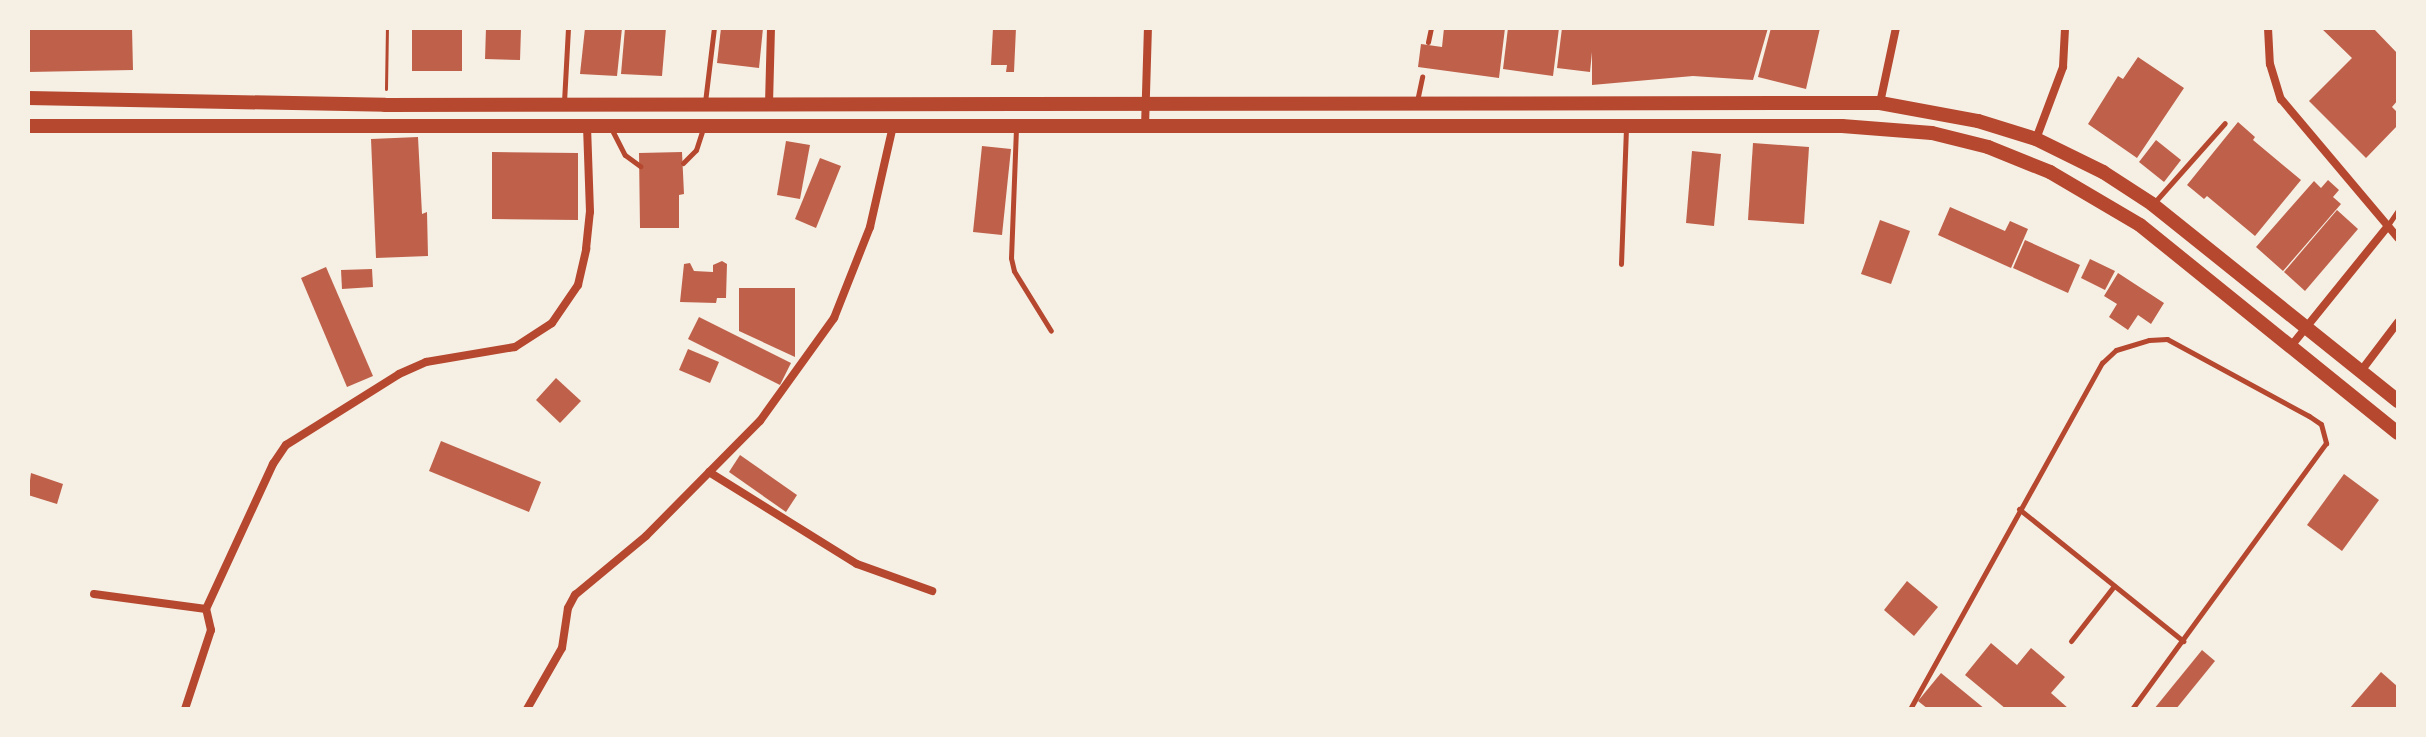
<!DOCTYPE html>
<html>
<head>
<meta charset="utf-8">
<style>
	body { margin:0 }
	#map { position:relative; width:2426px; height:737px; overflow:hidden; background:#f6efe4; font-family:Montserrat,sans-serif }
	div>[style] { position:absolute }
	.building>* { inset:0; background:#bf614a }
	.path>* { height:3px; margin:-1.5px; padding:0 1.5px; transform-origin:1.5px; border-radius:1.5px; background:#b5482f }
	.service>* { height:5px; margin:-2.5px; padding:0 2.5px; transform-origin:2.5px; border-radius:2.5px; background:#b5482f }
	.minor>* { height:8px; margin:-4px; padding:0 4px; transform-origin:4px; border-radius:4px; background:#b5482f }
	.secondary>* { height:14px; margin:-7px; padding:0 7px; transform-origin:7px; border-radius:7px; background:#b5482f }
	span { translate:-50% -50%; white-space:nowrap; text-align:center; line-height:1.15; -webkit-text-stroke:8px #f6efe4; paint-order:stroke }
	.frame { position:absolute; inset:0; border:30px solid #f6efe4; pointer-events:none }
</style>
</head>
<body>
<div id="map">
	<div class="building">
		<div style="clip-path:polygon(28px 28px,132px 28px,133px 70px,28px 72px)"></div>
		<div style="clip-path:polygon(412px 28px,462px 28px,462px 71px,412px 71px)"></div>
		<div style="clip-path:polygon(486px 28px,521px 28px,520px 60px,485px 59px)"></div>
		<div style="clip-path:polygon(585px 28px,622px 28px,617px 76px,580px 74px)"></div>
		<div style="clip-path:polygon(625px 28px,666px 28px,662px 76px,621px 74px)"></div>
		<div style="clip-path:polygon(721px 28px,763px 28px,759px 68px,717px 63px)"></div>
		<div style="clip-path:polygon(993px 28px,1016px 28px,1014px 72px,1006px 72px,1007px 65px,991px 65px)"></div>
		<div style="clip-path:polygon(1444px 28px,1505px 28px,1499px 78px,1418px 67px,1421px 44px,1442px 47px)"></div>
		<div style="clip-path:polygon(1508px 28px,1559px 28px,1553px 76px,1503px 69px)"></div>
		<div style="clip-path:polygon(1562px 28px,1768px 28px,1753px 80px,1693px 76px,1592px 85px,1592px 52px,1590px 72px,1557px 68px)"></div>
		<div style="clip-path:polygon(1771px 28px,1820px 28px,1806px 89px,1758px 77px)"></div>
		<div style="clip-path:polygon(2321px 28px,2373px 28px,2398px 54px,2398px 100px,2392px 107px,2398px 113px,2398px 125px,2366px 158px,2309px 101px,2352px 58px)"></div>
		<div style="clip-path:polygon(2138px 57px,2184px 88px,2137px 158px,2088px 124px,2118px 76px,2123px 79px)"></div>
		<div style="clip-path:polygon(2238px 122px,2255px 137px,2253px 140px,2301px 180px,2255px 236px,2207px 196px,2204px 199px,2187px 185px)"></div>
		<div style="clip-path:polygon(418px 137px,422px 214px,427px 212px,428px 256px,376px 258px,371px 139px)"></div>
		<div style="clip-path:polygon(2156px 140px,2181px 160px,2164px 182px,2139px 162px)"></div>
		<div style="clip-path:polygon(786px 141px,810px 145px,800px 199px,777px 195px)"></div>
		<div style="clip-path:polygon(1753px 143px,1809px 147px,1804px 224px,1748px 220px)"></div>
		<div style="clip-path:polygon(982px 146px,1011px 149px,1002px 235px,973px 232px)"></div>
		<div style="clip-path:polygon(1692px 151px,1721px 154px,1714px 226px,1686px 223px)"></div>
		<div style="clip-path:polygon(492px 152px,578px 153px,578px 220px,492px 219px)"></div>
		<div style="clip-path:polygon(682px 152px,684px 194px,679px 195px,679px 228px,640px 228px,639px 153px)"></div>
		<div style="clip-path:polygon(820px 158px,841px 166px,816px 228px,795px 219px)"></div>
		<div style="clip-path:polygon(2328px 180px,2339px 190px,2333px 197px,2341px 204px,2283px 271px,2256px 247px,2314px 181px,2321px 188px)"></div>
		<div style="clip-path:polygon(1950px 207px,2005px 231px,2010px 221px,2028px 229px,2011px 268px,1938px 235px)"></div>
		<div style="clip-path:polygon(2337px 210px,2358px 229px,2305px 291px,2284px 272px)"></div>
		<div style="clip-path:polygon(1880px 220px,1910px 231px,1891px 284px,1861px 274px)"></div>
		<div style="clip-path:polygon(2025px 240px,2080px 265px,2068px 293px,2013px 268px)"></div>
		<div style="clip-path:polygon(2090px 259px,2115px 271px,2105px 290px,2081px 278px)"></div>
		<div style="clip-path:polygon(722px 261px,727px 264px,726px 298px,717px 298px,716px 303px,680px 302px,684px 264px,690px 263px,694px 271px,713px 272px,713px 265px)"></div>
		<div style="clip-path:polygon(326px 267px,373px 376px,347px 387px,301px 278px)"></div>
		<div style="clip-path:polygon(372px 269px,373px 287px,342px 289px,341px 270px)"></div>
		<div style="clip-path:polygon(2118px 273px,2164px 303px,2151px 324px,2138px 315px,2128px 330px,2109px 317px,2117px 304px,2104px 296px)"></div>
		<div style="clip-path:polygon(739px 288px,795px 288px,795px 357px,739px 331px)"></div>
		<div style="clip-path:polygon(699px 317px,791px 363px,780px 385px,688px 339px)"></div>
		<div style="clip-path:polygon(688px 349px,719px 362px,710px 383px,679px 370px)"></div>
		<div style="clip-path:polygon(556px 378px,581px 401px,560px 423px,536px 400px)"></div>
		<div style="clip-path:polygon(441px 441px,541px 482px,529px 512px,429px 471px)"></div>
		<div style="clip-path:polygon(740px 455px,797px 495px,786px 512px,729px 472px)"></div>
		<div style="clip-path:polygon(31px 473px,63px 484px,57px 504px,28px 495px)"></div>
		<div style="clip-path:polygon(2344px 474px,2379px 500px,2342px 551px,2307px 525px)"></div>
		<div style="clip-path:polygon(1907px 581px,1938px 607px,1914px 636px,1884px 610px)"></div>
		<div style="clip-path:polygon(1991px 643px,2017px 665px,2031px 648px,2065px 677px,2051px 693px,2069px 709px,2006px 709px,1965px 675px)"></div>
		<div style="clip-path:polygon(2202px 650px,2215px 661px,2176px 709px,2154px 709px)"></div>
		<div style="clip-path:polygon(2381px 672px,2398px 687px,2398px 709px,2349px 709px)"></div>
		<div style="clip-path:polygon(1941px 673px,1985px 709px,1928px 709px,1918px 701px)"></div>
	</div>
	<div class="path">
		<div style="left:386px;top:89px;width:61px;rotate:-89.1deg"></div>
	</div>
	<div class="service">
		<div style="left:1428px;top:42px;width:14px;rotate:-78deg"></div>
		<div style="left:1417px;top:101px;width:25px;rotate:-78deg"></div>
		<div style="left:564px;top:102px;width:74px;rotate:-86.9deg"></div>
		<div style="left:705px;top:102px;width:75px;rotate:-83.1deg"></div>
		<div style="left:1016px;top:128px;width:130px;rotate:92.2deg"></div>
		<div style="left:1011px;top:258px;width:13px;rotate:77deg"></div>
		<div style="left:1014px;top:271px;width:70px;rotate:58.3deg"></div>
		<div style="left:612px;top:130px;width:28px;rotate:63deg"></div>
		<div style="left:625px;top:155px;width:19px;rotate:36deg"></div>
		<div style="left:683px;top:163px;width:18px;rotate:-45deg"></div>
		<div style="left:696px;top:150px;width:23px;rotate:-72deg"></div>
		<div style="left:2153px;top:204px;width:108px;rotate:-48.4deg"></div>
		<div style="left:2388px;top:225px;width:18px;rotate:-56deg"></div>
		<div style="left:1621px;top:264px;width:138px;rotate:-87.9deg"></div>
		<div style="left:2019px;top:509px;width:211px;rotate:38.8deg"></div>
		<div style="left:2071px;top:641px;width:70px;rotate:-52deg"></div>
		<div style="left:1910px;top:709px;width:396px;rotate:-61deg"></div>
		<div style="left:2102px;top:363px;width:19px;rotate:-43deg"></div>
		<div style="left:2116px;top:350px;width:34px;rotate:-17deg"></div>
		<div style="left:2149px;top:340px;width:18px;rotate:-3deg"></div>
		<div style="left:2167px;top:339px;width:162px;rotate:28.5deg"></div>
		<div style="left:2309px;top:416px;width:14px;rotate:34deg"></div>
		<div style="left:2321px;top:424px;width:20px;rotate:75deg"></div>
		<div style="left:2326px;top:443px;width:329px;rotate:126.1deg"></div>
	</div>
	<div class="minor">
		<div style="left:2268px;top:28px;width:36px;rotate:87deg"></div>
		<div style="left:2270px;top:64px;width:37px;rotate:73deg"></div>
		<div style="left:2281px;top:99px;width:166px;rotate:49.9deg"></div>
		<div style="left:2388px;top:226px;width:154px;rotate:128.9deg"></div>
		<div style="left:1880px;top:103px;width:77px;rotate:-78deg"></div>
		<div style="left:769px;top:104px;width:76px;rotate:-88.5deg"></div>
		<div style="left:1145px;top:127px;width:99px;rotate:-88.3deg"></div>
		<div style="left:2036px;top:139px;width:77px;rotate:-69.4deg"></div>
		<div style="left:2063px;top:67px;width:39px;rotate:-87deg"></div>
		<div style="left:2388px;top:226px;width:16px;rotate:50deg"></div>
		<div style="left:2361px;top:371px;width:61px;rotate:-52.9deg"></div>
		<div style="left:709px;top:472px;width:174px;rotate:31.9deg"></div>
		<div style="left:857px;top:564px;width:80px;rotate:19.8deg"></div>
		<div style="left:94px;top:594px;width:113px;rotate:7.6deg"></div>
		<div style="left:206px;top:609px;width:160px;rotate:-65.2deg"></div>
		<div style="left:273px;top:464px;width:23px;rotate:-56deg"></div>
		<div style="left:286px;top:445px;width:133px;rotate:-32.1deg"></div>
		<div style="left:399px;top:374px;width:30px;rotate:-24deg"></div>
		<div style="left:426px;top:362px;width:90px;rotate:-9.6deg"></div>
		<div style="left:515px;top:347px;width:44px;rotate:-33deg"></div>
		<div style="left:552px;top:323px;width:46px;rotate:-55.6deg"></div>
		<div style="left:578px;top:285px;width:37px;rotate:-77deg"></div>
		<div style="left:586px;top:249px;width:37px;rotate:-84deg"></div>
		<div style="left:590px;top:212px;width:86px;rotate:-92deg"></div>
		<div style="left:185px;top:709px;width:83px;rotate:-71.8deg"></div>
		<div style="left:211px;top:630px;width:22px;rotate:-103deg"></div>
		<div style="left:527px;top:709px;width:70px;rotate:-60.2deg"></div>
		<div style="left:562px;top:648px;width:40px;rotate:-81.5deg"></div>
		<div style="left:568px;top:608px;width:15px;rotate:-62deg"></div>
		<div style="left:575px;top:595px;width:92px;rotate:-39.7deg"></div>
		<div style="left:646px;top:536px;width:162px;rotate:-45.3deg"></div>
		<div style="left:760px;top:421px;width:127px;rotate:-54.3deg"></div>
		<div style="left:834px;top:318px;width:98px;rotate:-68.4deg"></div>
		<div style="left:870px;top:227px;width:104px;rotate:-77.2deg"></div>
	</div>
	<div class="secondary">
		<div style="left:28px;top:98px;width:357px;rotate:1.1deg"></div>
		<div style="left:385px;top:105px;width:1495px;rotate:-0.08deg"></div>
		<div style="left:1880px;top:103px;width:100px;rotate:10.4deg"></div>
		<div style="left:1978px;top:121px;width:61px;rotate:17.2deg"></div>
		<div style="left:2036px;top:139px;width:75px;rotate:26.2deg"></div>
		<div style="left:2103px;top:172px;width:59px;rotate:33.1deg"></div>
		<div style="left:2152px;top:204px;width:315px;rotate:38.7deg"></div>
		<div style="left:28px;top:126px;width:1814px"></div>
		<div style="left:1842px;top:126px;width:90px;rotate:4.4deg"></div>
		<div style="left:1932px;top:133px;width:58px;rotate:14deg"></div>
		<div style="left:1988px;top:147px;width:67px;rotate:22deg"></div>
		<div style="left:2050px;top:172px;width:104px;rotate:30.5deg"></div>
		<div style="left:2140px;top:225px;width:331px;rotate:38.9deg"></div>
	</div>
	<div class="frame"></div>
</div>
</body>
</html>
